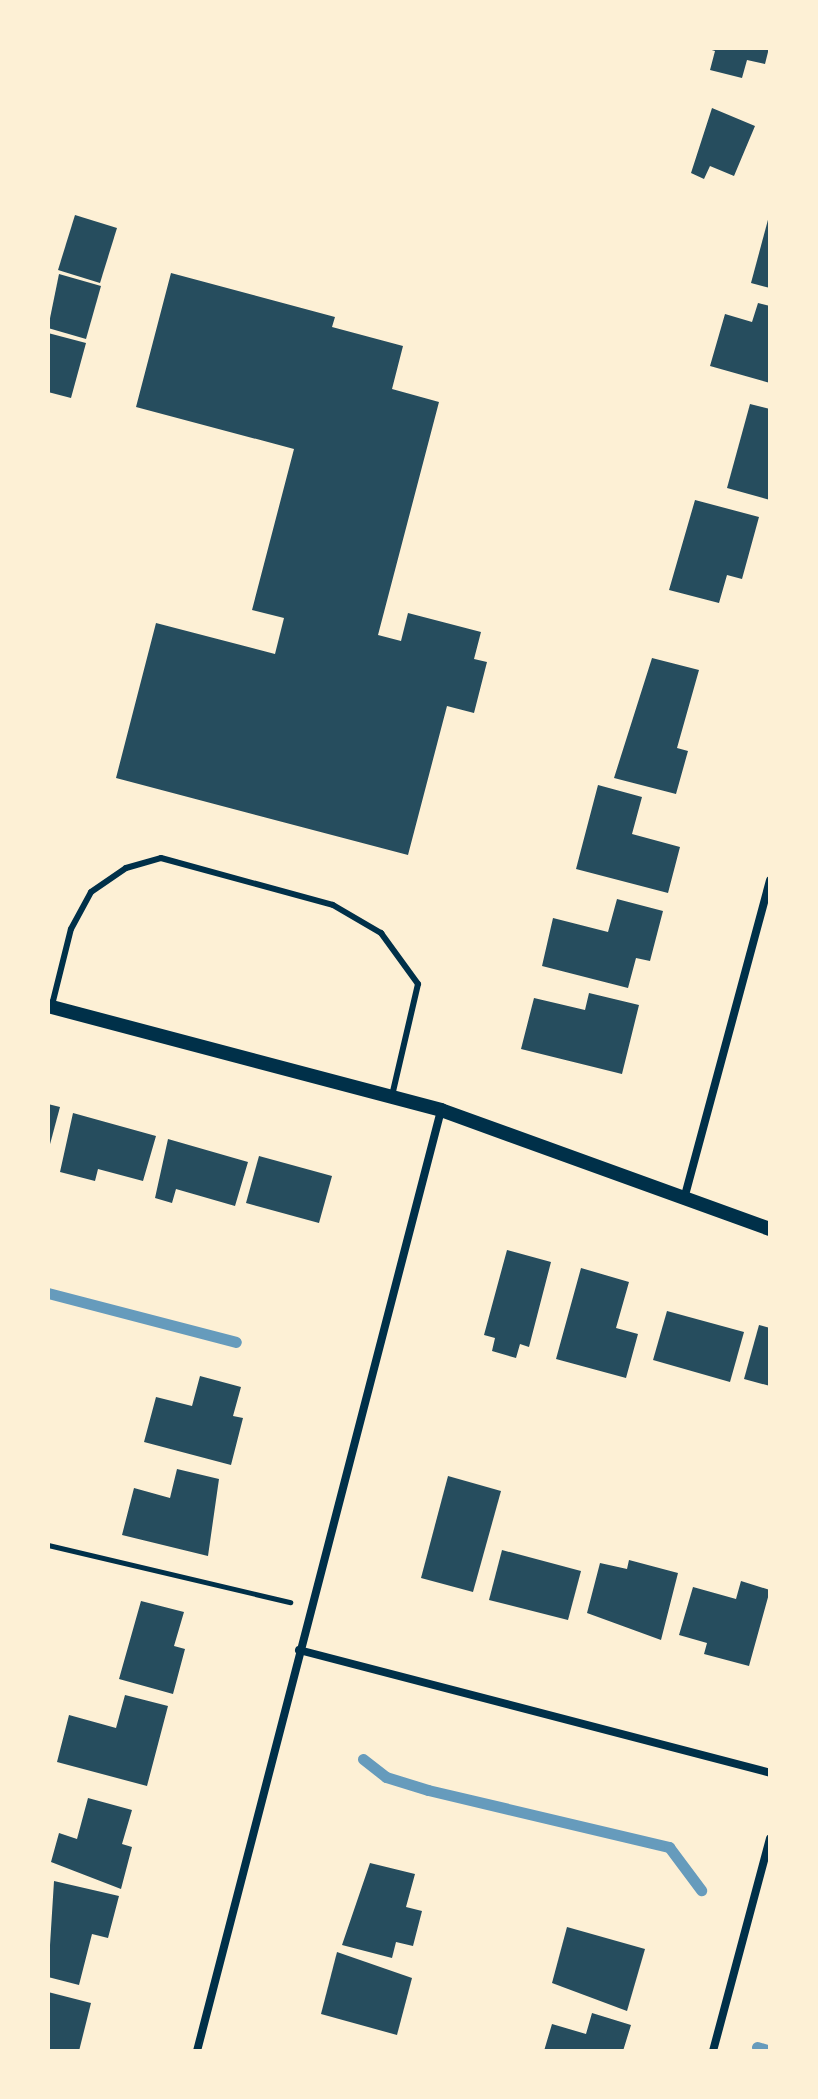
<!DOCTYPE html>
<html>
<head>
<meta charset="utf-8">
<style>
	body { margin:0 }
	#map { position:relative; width:818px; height:2099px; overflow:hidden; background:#fdf0d5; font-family:Ubuntu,sans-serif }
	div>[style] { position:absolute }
	.stream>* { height:11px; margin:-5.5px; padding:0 5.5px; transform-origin:5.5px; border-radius:5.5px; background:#669bbc }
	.building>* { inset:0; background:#264d5e }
	.path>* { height:5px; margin:-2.5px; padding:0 2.5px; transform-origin:2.5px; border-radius:2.5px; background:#003049 }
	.service>* { height:6px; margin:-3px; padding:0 3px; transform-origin:3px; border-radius:3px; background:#003049 }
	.minor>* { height:8px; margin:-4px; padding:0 4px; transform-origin:4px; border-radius:4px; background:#003049 }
	.tertiary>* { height:14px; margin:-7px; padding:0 7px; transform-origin:7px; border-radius:7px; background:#003049 }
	span { translate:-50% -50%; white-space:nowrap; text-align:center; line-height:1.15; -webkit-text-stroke:8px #fdf0d5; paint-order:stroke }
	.frame { position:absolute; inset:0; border:50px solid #fdf0d5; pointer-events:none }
</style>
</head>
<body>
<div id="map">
	<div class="stream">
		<div style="left:48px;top:1293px;width:194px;rotate:14.6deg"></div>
		<div style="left:363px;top:1759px;width:29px;rotate:38deg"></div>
		<div style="left:386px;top:1777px;width:44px;rotate:17.2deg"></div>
		<div style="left:428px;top:1790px;width:248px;rotate:13.3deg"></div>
		<div style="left:669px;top:1847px;width:54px;rotate:53.3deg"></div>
		<div style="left:757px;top:2047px;width:14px;rotate:17deg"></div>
	</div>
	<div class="building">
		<div style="clip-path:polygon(705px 48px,769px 48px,765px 64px,747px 60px,742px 78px,710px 70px,715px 51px)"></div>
		<div style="clip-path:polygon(712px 108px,755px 126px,734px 176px,710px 166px,704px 179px,691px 173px)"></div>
		<div style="clip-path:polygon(75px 215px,117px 228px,100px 283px,58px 270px)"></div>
		<div style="clip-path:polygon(769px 216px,770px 216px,770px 288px,751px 283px)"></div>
		<div style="clip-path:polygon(171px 273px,335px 317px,332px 327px,403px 346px,392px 389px,439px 402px,378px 635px,401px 641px,408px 613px,481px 632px,474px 659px,487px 662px,474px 713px,447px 706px,408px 855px,116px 778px,156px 623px,275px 654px,284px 618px,252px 610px,294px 449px,136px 407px)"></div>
		<div style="clip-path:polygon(59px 274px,101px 286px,86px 339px,48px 328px)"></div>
		<div style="clip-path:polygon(758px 303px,770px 306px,770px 383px,710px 366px,725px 314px,752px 322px)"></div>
		<div style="clip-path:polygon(48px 333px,86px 343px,71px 398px,48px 392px)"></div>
		<div style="clip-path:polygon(750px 404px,770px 409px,770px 500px,727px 488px)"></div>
		<div style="clip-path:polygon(695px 500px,759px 517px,742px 579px,727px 575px,719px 603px,669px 590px)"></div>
		<div style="clip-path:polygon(652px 658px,699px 670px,677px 748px,688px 751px,676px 794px,614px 778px)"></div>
		<div style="clip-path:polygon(598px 785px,642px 797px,632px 834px,680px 847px,668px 893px,576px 869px)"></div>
		<div style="clip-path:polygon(617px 899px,663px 911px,650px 961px,636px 958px,628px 988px,542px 966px,553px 918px,608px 932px)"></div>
		<div style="clip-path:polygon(589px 993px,639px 1005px,622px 1074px,521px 1049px,534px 998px,585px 1010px)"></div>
		<div style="clip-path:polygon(48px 1104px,60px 1107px,49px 1148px,48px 1148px)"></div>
		<div style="clip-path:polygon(73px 1113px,156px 1136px,143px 1181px,98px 1169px,95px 1181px,60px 1172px)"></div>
		<div style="clip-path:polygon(168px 1139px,248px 1162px,235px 1206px,176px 1189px,172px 1203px,155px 1198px)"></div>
		<div style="clip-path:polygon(259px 1156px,332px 1176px,319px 1223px,246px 1203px)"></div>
		<div style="clip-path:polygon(507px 1250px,551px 1262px,529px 1347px,520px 1344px,516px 1358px,492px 1351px,495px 1338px,484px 1335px)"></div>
		<div style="clip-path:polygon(581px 1268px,629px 1282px,616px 1328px,638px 1334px,626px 1378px,556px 1359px)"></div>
		<div style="clip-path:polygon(667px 1311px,744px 1332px,730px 1382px,653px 1360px)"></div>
		<div style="clip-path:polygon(759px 1325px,770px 1328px,770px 1386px,744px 1379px)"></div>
		<div style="clip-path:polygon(200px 1376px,241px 1387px,233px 1416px,243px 1418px,231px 1465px,144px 1442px,156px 1397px,192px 1406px)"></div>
		<div style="clip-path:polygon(177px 1469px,219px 1479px,208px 1556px,122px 1535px,134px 1488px,170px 1498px)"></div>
		<div style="clip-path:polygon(448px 1476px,501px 1491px,473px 1592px,421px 1578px)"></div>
		<div style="clip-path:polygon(502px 1550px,581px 1571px,568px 1620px,489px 1600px)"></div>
		<div style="clip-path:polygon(629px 1560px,678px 1573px,661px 1640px,587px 1613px,600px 1563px,627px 1569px)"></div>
		<div style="clip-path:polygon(741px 1581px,770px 1590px,749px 1666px,704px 1654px,707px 1643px,679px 1635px,693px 1587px,736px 1599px)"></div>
		<div style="clip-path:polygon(141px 1601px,184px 1612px,174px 1646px,185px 1649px,173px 1694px,119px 1679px)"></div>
		<div style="clip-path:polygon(125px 1695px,168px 1706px,147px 1786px,57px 1762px,69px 1715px,116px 1728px)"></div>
		<div style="clip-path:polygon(88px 1798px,132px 1810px,122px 1844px,132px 1847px,121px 1889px,51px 1862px,59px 1833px,77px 1839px)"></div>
		<div style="clip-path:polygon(370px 1863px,415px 1874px,406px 1907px,422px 1911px,413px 1946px,396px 1942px,392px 1958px,342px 1945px)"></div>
		<div style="clip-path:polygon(54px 1881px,119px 1896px,108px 1938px,92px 1934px,79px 1985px,48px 1977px)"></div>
		<div style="clip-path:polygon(567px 1927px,645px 1949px,627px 2011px,552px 1983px)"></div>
		<div style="clip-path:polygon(337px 1952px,412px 1978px,397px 2035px,321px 2014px)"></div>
		<div style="clip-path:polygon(48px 1992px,91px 2003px,79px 2051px,48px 2051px)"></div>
		<div style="clip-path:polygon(592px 2013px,631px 2025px,623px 2051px,544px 2051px,552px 2024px,586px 2034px)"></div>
	</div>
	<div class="path">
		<div style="left:48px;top:1545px;width:249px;rotate:13.3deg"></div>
	</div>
	<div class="service">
		<div style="left:52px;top:1005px;width:78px;rotate:-76deg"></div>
		<div style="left:71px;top:929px;width:42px;rotate:-61.6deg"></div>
		<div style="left:91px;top:892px;width:42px;rotate:-34.4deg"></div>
		<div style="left:126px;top:868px;width:36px;rotate:-16deg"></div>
		<div style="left:161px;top:858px;width:178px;rotate:15.3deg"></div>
		<div style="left:333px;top:905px;width:56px;rotate:30.3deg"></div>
		<div style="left:381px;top:933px;width:63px;rotate:54deg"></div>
		<div style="left:418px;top:984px;width:115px;rotate:103.1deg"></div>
	</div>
	<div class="minor">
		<div style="left:684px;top:1199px;width:330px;rotate:-74.9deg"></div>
		<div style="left:299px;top:1650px;width:487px;rotate:14.6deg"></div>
		<div style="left:197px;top:2051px;width:972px;rotate:-75.46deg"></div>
		<div style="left:713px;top:2051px;width:220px;rotate:-75deg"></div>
	</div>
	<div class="tertiary">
		<div style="left:48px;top:1006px;width:407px;rotate:14.8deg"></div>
		<div style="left:441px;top:1110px;width:350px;rotate:19.9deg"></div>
	</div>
	<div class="frame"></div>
</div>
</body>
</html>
